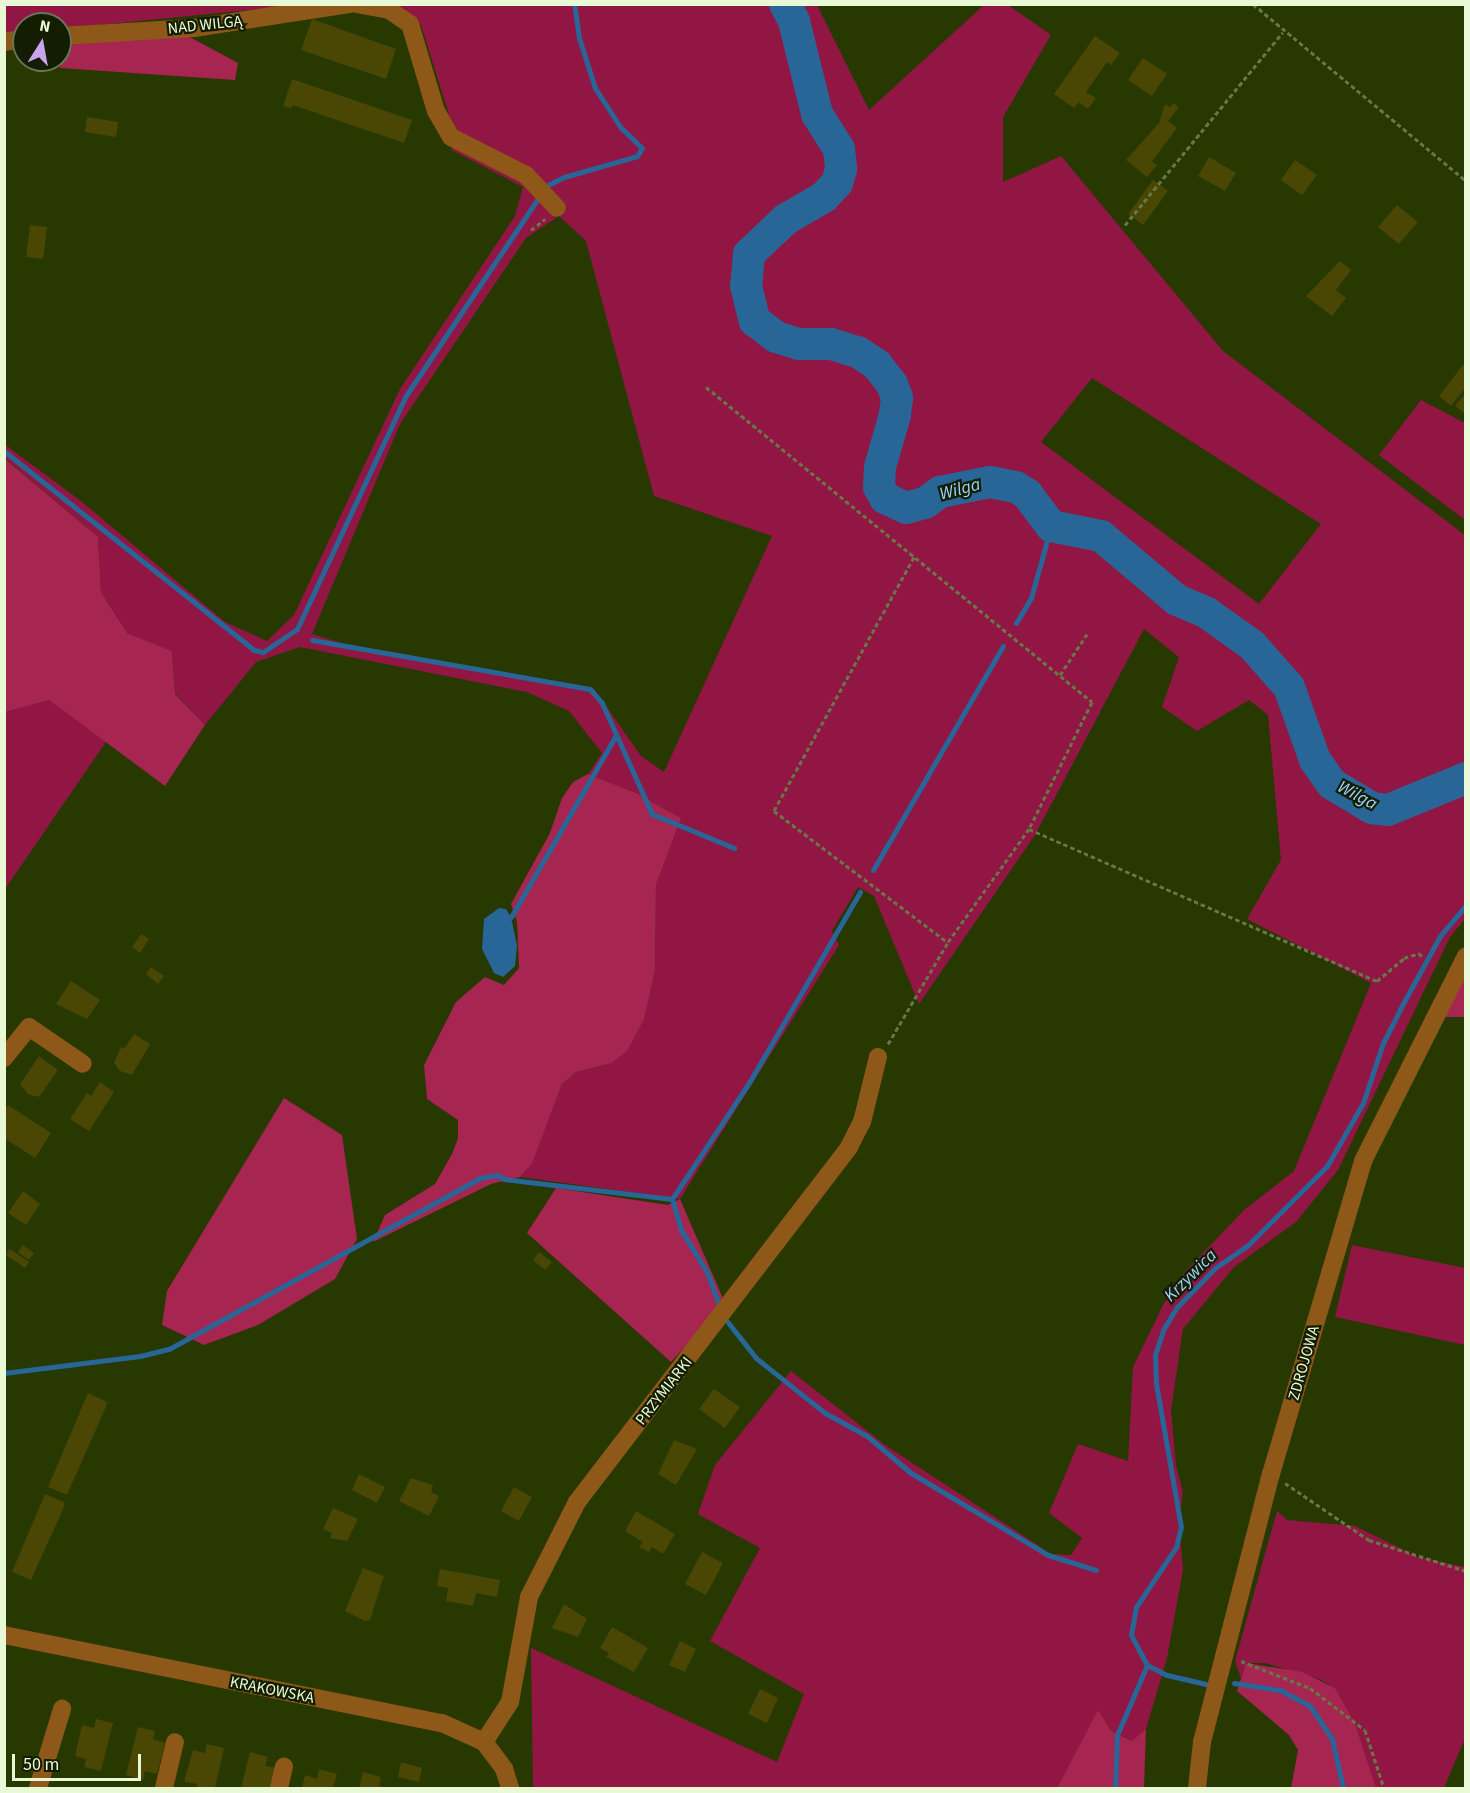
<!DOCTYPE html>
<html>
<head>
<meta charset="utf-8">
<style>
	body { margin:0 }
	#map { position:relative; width:1470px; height:1793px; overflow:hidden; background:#273800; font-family:"Source Sans 3",sans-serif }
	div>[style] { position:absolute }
	.green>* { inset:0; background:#921644 }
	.forest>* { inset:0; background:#a72551 }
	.water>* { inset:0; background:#286697 }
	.stream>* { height:5px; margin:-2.5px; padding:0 2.5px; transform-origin:2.5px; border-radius:2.5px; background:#286697 }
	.river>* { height:32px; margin:-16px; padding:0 16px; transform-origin:16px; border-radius:16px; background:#286697 }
	.building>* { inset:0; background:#4a4705 }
	.path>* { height:3px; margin-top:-1.5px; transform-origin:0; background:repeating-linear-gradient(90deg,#677746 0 4.5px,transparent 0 7.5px) }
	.minor>* { height:18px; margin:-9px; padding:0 9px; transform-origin:9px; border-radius:9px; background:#8d5818 }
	span { translate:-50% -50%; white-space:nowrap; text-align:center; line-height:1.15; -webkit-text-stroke:4.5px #131d02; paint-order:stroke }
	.street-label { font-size:16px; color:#eaf9d5 }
	.water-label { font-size:18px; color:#a1d1fc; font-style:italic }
	.frame { position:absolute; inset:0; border:6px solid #eaf9d5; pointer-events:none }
	.north { position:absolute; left:12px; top:12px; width:60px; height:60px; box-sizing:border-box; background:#131d02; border:2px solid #697556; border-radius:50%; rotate:11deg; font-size:16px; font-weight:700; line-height:24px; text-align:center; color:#eaf9d5 }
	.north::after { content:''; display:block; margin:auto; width:21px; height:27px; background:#c8a5ee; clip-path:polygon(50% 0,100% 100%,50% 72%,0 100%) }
	.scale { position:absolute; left:12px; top:1754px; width:129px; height:27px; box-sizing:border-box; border:3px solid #eaf9d5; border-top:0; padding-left:8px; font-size:18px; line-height:21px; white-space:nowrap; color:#eaf9d5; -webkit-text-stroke:4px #131d02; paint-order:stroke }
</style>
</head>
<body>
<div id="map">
	<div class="green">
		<div style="clip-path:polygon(4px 5px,299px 5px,60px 29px,60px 24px,24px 24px,24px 33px,5px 35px)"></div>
		<div style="clip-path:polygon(evenodd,391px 5px,817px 5px,869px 110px,984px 5px,1008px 5px,1051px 35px,1003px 117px,1003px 182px,1061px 156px,1223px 351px,1466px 536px,1465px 919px,1450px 937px,1338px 1170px,1296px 1222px,1234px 1267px,1183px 1329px,1171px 1410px,1176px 1465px,1183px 1492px,1179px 1517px,1183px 1570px,1167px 1658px,1146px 1729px,1133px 1741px,1111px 1731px,1098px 1711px,1057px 1788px,533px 1788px,531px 1648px,777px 1762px,804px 1694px,710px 1641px,760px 1548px,698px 1514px,715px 1465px,791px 1371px,885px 1445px,1051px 1554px,1071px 1555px,1082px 1538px,1049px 1513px,1078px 1444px,1128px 1461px,1133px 1367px,1163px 1305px,1183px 1274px,1244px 1210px,1294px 1171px,1371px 983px,1247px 919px,1281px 860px,1268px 715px,1249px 700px,1197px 731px,1162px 707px,1179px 657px,1144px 629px,1035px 835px,919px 1004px,874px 896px,858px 887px,832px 931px,839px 945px,680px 1199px,520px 1177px,532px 1164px,562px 1084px,576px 1072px,612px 1063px,627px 1051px,644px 1020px,655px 970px,656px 885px,681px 818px,636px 793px,588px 774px,602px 753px,569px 711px,527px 692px,300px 647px,256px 662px,205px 725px,175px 693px,172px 651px,127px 633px,101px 592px,98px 537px,5px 458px,4px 444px,81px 501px,225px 622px,267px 641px,294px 615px,400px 389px,515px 216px,523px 187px,450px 149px,466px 142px,450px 118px,421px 25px,391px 5px,559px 216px,586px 241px,654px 496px,772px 536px,664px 772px,641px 756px,594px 689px,351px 646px,312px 634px,400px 424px,526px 238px,559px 216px,391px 5px,1092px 378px,1321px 524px,1259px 604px,1041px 442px,1092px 378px)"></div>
		<div style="clip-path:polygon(1421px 400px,1465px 423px,1465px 520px,1379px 455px)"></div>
		<div style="clip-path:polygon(49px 700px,106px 742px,5px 889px,5px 712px)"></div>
		<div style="clip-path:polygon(1352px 1245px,1465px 1268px,1465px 1345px,1335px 1317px)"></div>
		<div style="clip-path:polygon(1277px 1511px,1287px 1520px,1355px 1526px,1418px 1557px,1465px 1567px,1465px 1738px,1444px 1788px,1376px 1788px,1355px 1723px,1335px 1688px,1319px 1679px,1265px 1663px,1246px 1663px,1241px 1678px,1235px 1661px)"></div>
	</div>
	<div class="forest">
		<div style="clip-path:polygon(186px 35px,238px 63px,235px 80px,60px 68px,64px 42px)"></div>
		<div style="clip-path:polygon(4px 458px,98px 537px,101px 592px,127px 633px,172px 651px,175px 694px,205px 725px,165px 786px,49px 700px,5px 712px)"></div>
		<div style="clip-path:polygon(588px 774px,636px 793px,681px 818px,656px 885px,655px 970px,644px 1020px,627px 1051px,612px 1063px,576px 1072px,562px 1084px,532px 1164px,520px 1177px,491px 1184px,373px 1242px,385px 1215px,435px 1184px,452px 1154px,458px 1138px,458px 1120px,427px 1099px,424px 1065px,456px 1002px,485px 977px,504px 985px,519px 968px,517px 922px,511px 904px,550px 833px,562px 798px,573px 782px)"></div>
		<div style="clip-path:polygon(1465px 977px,1465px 1017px,1445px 1017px)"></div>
		<div style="clip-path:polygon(284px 1098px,342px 1135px,357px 1239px,335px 1279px,258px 1325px,204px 1345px,162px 1325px,167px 1291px)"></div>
		<div style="clip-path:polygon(556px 1188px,668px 1205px,680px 1199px,725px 1303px,671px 1362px,527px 1233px)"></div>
		<div style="clip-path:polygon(1246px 1663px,1302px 1672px,1335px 1688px,1355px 1723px,1376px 1788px,1291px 1788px,1298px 1750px,1289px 1735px,1237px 1691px)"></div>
		<div style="clip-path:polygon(1098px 1710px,1111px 1731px,1132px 1741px,1146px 1729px,1144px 1788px,1057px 1788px)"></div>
	</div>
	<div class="water">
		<div style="clip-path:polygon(499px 908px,506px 909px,511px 917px,517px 945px,515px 966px,503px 977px,494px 973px,482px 949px,484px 919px)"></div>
	</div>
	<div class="stream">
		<div style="left:4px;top:451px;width:320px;rotate:38.5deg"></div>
		<div style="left:254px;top:650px;width:9px;rotate:13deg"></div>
		<div style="left:263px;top:652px;width:41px;rotate:-34.1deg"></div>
		<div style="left:297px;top:629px;width:256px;rotate:-65deg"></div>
		<div style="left:405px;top:397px;width:254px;rotate:-56.2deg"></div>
		<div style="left:546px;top:186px;width:20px;rotate:-27deg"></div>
		<div style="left:564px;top:177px;width:76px;rotate:-16deg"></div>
		<div style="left:637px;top:156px;width:9px;rotate:-58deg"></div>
		<div style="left:642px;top:148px;width:29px;rotate:-136deg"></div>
		<div style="left:621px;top:128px;width:48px;rotate:-123deg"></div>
		<div style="left:595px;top:88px;width:52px;rotate:-107.7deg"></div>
		<div style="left:579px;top:38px;width:34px;rotate:-98deg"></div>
		<div style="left:1016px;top:623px;width:29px;rotate:-59deg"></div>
		<div style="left:1031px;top:598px;width:75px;rotate:-74.5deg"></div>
		<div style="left:312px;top:640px;width:282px;rotate:10deg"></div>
		<div style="left:590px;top:689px;width:18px;rotate:49deg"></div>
		<div style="left:602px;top:703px;width:122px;rotate:65.8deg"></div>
		<div style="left:652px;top:814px;width:89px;rotate:22.5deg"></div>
		<div style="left:1455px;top:783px;width:13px;rotate:32deg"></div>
		<div style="left:873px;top:870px;width:259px;rotate:-59.9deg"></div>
		<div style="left:511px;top:917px;width:210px;rotate:-60deg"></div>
		<div style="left:719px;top:1305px;width:33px;rotate:-110deg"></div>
		<div style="left:708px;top:1274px;width:52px;rotate:-121.5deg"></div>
		<div style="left:681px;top:1230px;width:32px;rotate:-106deg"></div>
		<div style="left:672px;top:1199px;width:141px;rotate:-56.5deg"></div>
		<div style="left:750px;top:1081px;width:219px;rotate:-59.8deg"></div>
		<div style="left:726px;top:1320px;width:48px;rotate:51.7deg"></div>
		<div style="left:756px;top:1358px;width:88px;rotate:38.6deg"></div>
		<div style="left:825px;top:1413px;width:48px;rotate:28.7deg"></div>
		<div style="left:867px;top:1436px;width:57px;rotate:40.1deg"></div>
		<div style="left:911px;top:1473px;width:160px;rotate:30.9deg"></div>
		<div style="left:1048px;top:1555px;width:50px;rotate:17.4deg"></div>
		<div style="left:4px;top:1373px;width:137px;rotate:-7.1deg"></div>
		<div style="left:140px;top:1356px;width:30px;rotate:-14deg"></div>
		<div style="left:169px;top:1349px;width:355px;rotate:-28.8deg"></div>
		<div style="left:480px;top:1178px;width:17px;rotate:-10deg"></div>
		<div style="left:497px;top:1175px;width:8px;rotate:30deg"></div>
		<div style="left:504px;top:1179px;width:169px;rotate:6.8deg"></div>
		<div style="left:1147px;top:1665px;width:34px;rotate:-118deg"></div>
		<div style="left:1131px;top:1635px;width:28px;rotate:-80deg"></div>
		<div style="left:1136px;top:1607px;width:72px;rotate:-56.3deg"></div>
		<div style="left:1176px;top:1547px;width:21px;rotate:-76deg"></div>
		<div style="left:1181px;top:1527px;width:145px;rotate:-99.9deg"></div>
		<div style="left:1156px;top:1384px;width:29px;rotate:-92deg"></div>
		<div style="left:1155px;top:1355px;width:26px;rotate:-72deg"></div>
		<div style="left:1163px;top:1330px;width:27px;rotate:-59deg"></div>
		<div style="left:1177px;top:1307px;width:54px;rotate:-45.7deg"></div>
		<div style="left:1215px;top:1268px;width:40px;rotate:-34.9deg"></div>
		<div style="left:1248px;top:1245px;width:112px;rotate:-45deg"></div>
		<div style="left:1327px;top:1166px;width:73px;rotate:-60.3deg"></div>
		<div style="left:1363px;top:1103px;width:63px;rotate:-71.6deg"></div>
		<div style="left:1383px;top:1043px;width:38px;rotate:-63deg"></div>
		<div style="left:1400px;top:1009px;width:83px;rotate:-61.3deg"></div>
		<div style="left:1440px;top:936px;width:40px;rotate:-50deg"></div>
		<div style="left:1147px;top:1665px;width:22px;rotate:27deg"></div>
		<div style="left:1167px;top:1675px;width:40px;rotate:13deg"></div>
		<div style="left:1234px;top:1683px;width:47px;rotate:8.7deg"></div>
		<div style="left:1280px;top:1690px;width:34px;rotate:28deg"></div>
		<div style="left:1310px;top:1706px;width:40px;rotate:56deg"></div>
		<div style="left:1332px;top:1739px;width:50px;rotate:77.3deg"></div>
		<div style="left:1115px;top:1788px;width:53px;rotate:-87.8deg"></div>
		<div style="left:1117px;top:1735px;width:76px;rotate:-66.8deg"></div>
	</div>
	<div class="river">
		<div style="left:785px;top:4px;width:19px;rotate:62deg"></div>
		<div style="left:794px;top:21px;width:96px;rotate:76.1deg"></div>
		<div style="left:817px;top:114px;width:41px;rotate:57.8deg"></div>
		<div style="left:839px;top:149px;width:20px;rotate:84deg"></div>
		<div style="left:841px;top:169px;width:15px;rotate:106deg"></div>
		<div style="left:837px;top:183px;width:19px;rotate:133deg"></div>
		<div style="left:824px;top:197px;width:44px;rotate:149.9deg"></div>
		<div style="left:786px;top:219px;width:51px;rotate:136.6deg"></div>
		<div style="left:749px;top:254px;width:32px;rotate:95deg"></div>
		<div style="left:746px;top:286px;width:36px;rotate:76deg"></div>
		<div style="left:755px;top:321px;width:26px;rotate:37deg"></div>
		<div style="left:776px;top:337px;width:24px;rotate:17deg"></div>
		<div style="left:799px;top:344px;width:32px"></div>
		<div style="left:831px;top:344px;width:28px;rotate:17deg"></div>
		<div style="left:858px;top:352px;width:23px;rotate:34deg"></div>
		<div style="left:877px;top:365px;width:24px;rotate:52deg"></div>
		<div style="left:892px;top:384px;width:15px;rotate:70deg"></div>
		<div style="left:897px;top:398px;width:17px;rotate:97deg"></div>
		<div style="left:895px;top:415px;width:54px;rotate:106.1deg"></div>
		<div style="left:880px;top:467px;width:20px;rotate:93deg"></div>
		<div style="left:879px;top:487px;width:13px;rotate:61deg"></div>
		<div style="left:885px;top:498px;width:23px;rotate:25deg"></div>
		<div style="left:906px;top:508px;width:20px;rotate:-15deg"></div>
		<div style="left:925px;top:503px;width:19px;rotate:-36deg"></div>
		<div style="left:940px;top:492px;width:51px;rotate:-11.3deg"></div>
		<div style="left:990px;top:482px;width:26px;rotate:11deg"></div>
		<div style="left:1016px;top:487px;width:13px;rotate:32deg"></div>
		<div style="left:1027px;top:494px;width:40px;rotate:53deg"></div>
		<div style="left:1051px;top:526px;width:51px;rotate:11.3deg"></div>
		<div style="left:1101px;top:536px;width:99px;rotate:40.1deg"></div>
		<div style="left:1177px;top:600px;width:33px;rotate:23deg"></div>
		<div style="left:1207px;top:613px;width:55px;rotate:35.4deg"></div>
		<div style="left:1252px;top:645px;width:56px;rotate:48.6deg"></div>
		<div style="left:1289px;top:687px;width:77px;rotate:70.4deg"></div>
		<div style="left:1315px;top:760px;width:29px;rotate:55deg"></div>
		<div style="left:1332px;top:784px;width:47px;rotate:31deg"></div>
		<div style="left:1372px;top:808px;width:16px;rotate:7deg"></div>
		<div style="left:1388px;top:810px;width:84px;rotate:-22.3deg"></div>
	</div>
	<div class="building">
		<div style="clip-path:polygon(312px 19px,396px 49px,386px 79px,301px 50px)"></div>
		<div style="clip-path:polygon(1095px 36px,1120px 53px,1111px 65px,1107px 62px,1086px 92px,1096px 98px,1088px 109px,1079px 102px,1074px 108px,1054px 94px)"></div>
		<div style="clip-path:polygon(1143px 58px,1167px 74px,1152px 96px,1128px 80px)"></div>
		<div style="clip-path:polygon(292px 79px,412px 120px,404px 143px,293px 105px,292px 108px,283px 106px)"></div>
		<div style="clip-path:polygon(1173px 103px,1179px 107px,1168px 121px,1177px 128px,1152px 161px,1157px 165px,1147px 177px,1126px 160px,1159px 123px,1165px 104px,1170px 107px)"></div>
		<div style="clip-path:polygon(87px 117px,118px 122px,116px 137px,85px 132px)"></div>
		<div style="clip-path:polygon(1209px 157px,1236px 173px,1225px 191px,1198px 176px)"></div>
		<div style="clip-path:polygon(1295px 160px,1317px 175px,1302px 195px,1281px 180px)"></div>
		<div style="clip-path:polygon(1153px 180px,1168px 191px,1143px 225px,1128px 214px)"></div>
		<div style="clip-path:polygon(1397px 205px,1418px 222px,1399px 244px,1378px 227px)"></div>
		<div style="clip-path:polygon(30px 225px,47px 227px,43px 259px,26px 257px)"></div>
		<div style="clip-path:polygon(1340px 261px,1351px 270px,1336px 290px,1346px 298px,1332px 316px,1306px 296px)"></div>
		<div style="clip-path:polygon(1466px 361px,1466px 387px,1451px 406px,1439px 396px)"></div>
		<div style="clip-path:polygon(1466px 393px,1466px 414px,1455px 406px)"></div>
		<div style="clip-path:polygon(141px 934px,149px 939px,140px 953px,132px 947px)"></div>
		<div style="clip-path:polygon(151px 967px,164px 976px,158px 984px,146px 974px)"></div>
		<div style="clip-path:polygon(71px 981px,100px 1000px,87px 1019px,56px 1004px)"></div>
		<div style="clip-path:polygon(134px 1034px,150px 1044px,132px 1075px,120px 1071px,114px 1063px,121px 1047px,124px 1049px)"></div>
		<div style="clip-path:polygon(39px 1056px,58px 1070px,39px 1097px,28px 1094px,20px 1084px)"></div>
		<div style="clip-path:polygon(100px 1082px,114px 1092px,89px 1131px,70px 1119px,87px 1093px,91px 1096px)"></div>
		<div style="clip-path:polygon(8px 1105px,51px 1133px,35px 1158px,4px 1138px,4px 1111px)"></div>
		<div style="clip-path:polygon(23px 1191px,40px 1204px,26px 1225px,8px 1213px)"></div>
		<div style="clip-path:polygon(23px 1245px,34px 1253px,29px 1260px,18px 1252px)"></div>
		<div style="clip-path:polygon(10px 1249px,29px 1262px,25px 1268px,6px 1255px)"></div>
		<div style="clip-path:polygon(539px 1252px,552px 1262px,545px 1270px,533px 1260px)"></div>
		<div style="clip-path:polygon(714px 1389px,740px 1407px,725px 1428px,699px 1409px)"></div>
		<div style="clip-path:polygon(88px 1393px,107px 1402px,106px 1407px,67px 1495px,48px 1487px)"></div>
		<div style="clip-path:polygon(674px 1440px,697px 1449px,676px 1485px,658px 1474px)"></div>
		<div style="clip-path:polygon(359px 1474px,385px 1487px,377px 1503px,352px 1490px)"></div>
		<div style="clip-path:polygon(411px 1478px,433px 1485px,431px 1492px,439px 1496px,429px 1516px,399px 1501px)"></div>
		<div style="clip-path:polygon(514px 1487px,532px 1497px,519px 1521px,501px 1511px)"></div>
		<div style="clip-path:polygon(45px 1494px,64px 1502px,64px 1507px,31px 1580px,12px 1572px)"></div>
		<div style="clip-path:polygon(333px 1508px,358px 1519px,347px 1541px,330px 1538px,332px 1533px,323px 1529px)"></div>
		<div style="clip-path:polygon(636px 1511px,675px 1534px,663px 1554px,652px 1547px,649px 1552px,639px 1547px,643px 1542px,625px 1531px)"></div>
		<div style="clip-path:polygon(702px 1552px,723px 1563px,706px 1595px,685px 1584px)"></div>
		<div style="clip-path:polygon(363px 1568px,384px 1576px,370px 1620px,365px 1621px,345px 1611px)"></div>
		<div style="clip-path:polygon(440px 1569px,500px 1580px,497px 1597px,476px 1593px,473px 1606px,446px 1601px,448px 1588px,437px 1586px)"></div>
		<div style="clip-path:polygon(564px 1604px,587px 1619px,578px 1637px,552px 1628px)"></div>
		<div style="clip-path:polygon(612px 1627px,648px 1648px,634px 1672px,606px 1657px,609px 1653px,600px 1648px)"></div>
		<div style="clip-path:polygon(680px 1641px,696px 1649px,685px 1672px,669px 1665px)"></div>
		<div style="clip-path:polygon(760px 1689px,778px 1698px,767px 1723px,748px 1714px)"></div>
		<div style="clip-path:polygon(96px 1719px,113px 1723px,101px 1771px,84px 1767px,86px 1759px,75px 1756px,82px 1725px,94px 1728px)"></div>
		<div style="clip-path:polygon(138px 1727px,155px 1731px,153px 1739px,165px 1743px,157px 1774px,145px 1771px,143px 1780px,126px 1775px)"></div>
		<div style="clip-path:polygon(207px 1744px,224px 1748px,215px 1788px,196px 1788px,197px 1784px,185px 1782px,185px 1778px,193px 1750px,205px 1753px)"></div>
		<div style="clip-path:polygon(250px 1752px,268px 1757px,265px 1766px,278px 1768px,272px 1788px,241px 1788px)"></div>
		<div style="clip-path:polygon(401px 1762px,422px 1768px,419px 1782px,398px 1777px)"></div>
		<div style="clip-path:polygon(319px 1769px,337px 1774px,333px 1788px,302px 1788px,305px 1775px,317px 1779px)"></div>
		<div style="clip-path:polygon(363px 1772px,381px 1777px,379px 1786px,387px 1788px,359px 1788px)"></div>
	</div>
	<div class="path">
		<div style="left:1253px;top:4px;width:277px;rotate:39.7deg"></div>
		<div style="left:1125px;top:225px;width:249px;rotate:-50.7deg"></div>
		<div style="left:531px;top:230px;width:18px;rotate:-38deg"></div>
		<div style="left:706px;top:387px;width:498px;rotate:39.2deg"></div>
		<div style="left:1092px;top:702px;width:142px;rotate:116.4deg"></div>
		<div style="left:914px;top:557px;width:290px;rotate:118.9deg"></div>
		<div style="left:774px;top:811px;width:217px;rotate:37.1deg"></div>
		<div style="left:1060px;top:675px;width:49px;rotate:-56.6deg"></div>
		<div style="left:888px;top:1044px;width:118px;rotate:-59.5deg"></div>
		<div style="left:948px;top:942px;width:139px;rotate:-54.4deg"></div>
		<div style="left:1029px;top:829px;width:380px;rotate:23.6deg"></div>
		<div style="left:1377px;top:981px;width:35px;rotate:-40deg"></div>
		<div style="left:1404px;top:958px;width:16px;rotate:-18deg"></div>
		<div style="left:1419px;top:953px;width:6px;rotate:51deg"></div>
		<div style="left:1285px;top:1483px;width:102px;rotate:34.2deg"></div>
		<div style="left:1369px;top:1540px;width:102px;rotate:17.7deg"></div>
		<div style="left:1241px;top:1661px;width:74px;rotate:21.4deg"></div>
		<div style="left:1310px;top:1688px;width:69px;rotate:37.4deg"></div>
		<div style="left:1365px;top:1730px;width:61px;rotate:71.9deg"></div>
	</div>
	<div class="minor">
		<div style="left:356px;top:4px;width:34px;rotate:10deg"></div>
		<div style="left:389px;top:10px;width:25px;rotate:34deg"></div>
		<div style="left:410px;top:24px;width:91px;rotate:73.4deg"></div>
		<div style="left:436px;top:111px;width:30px;rotate:60deg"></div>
		<div style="left:451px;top:137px;width:84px;rotate:26.9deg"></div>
		<div style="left:526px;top:175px;width:45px;rotate:46.8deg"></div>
		<div style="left:60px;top:36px;width:134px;rotate:-3.4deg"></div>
		<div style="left:194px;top:28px;width:157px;rotate:-8.8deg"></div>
		<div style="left:4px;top:42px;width:20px;rotate:-9deg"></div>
		<div style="left:4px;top:1058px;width:40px;rotate:-51deg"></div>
		<div style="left:29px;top:1027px;width:65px;rotate:34.4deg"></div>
		<div style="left:4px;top:1635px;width:447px;rotate:11.4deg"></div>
		<div style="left:442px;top:1723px;width:46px;rotate:24.3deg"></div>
		<div style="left:484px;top:1742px;width:34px;rotate:53deg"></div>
		<div style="left:504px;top:1769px;width:20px;rotate:72deg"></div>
		<div style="left:484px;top:1742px;width:48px;rotate:-57deg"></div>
		<div style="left:510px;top:1702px;width:107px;rotate:-79.7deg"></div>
		<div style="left:529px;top:1597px;width:106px;rotate:-63.2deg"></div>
		<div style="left:577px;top:1502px;width:447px;rotate:-52.5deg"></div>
		<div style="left:849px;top:1147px;width:28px;rotate:-63deg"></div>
		<div style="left:862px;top:1122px;width:67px;rotate:-76.2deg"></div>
		<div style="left:38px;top:1788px;width:83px;rotate:-73.1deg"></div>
		<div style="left:164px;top:1788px;width:47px;rotate:-76.6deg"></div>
		<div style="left:279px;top:1788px;width:22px;rotate:-77deg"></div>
		<div style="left:1197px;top:1788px;width:46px;rotate:-83.8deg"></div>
		<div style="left:1202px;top:1742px;width:277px;rotate:-75.6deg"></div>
		<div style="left:1271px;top:1474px;width:326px;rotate:-73.6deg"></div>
		<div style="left:1363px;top:1161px;width:229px;rotate:-63.3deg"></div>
	</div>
	<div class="street-label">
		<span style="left:205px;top:25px;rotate:-6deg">NAD WILGĄ</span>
		<span style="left:1304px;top:1363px;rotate:-74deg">ZDROJOWA</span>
		<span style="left:664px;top:1391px;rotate:-52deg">PRZYMIARKI</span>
		<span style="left:272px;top:1690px;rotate:11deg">KRAKOWSKA</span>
	</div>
	<div class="water-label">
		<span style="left:960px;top:490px;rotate:-15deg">Wilga</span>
		<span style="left:1357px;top:796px;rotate:28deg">Wilga</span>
		<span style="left:1191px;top:1276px;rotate:-45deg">Krzywica</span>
	</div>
	<div class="frame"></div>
	<div class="north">N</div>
	<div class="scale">50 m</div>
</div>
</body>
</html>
